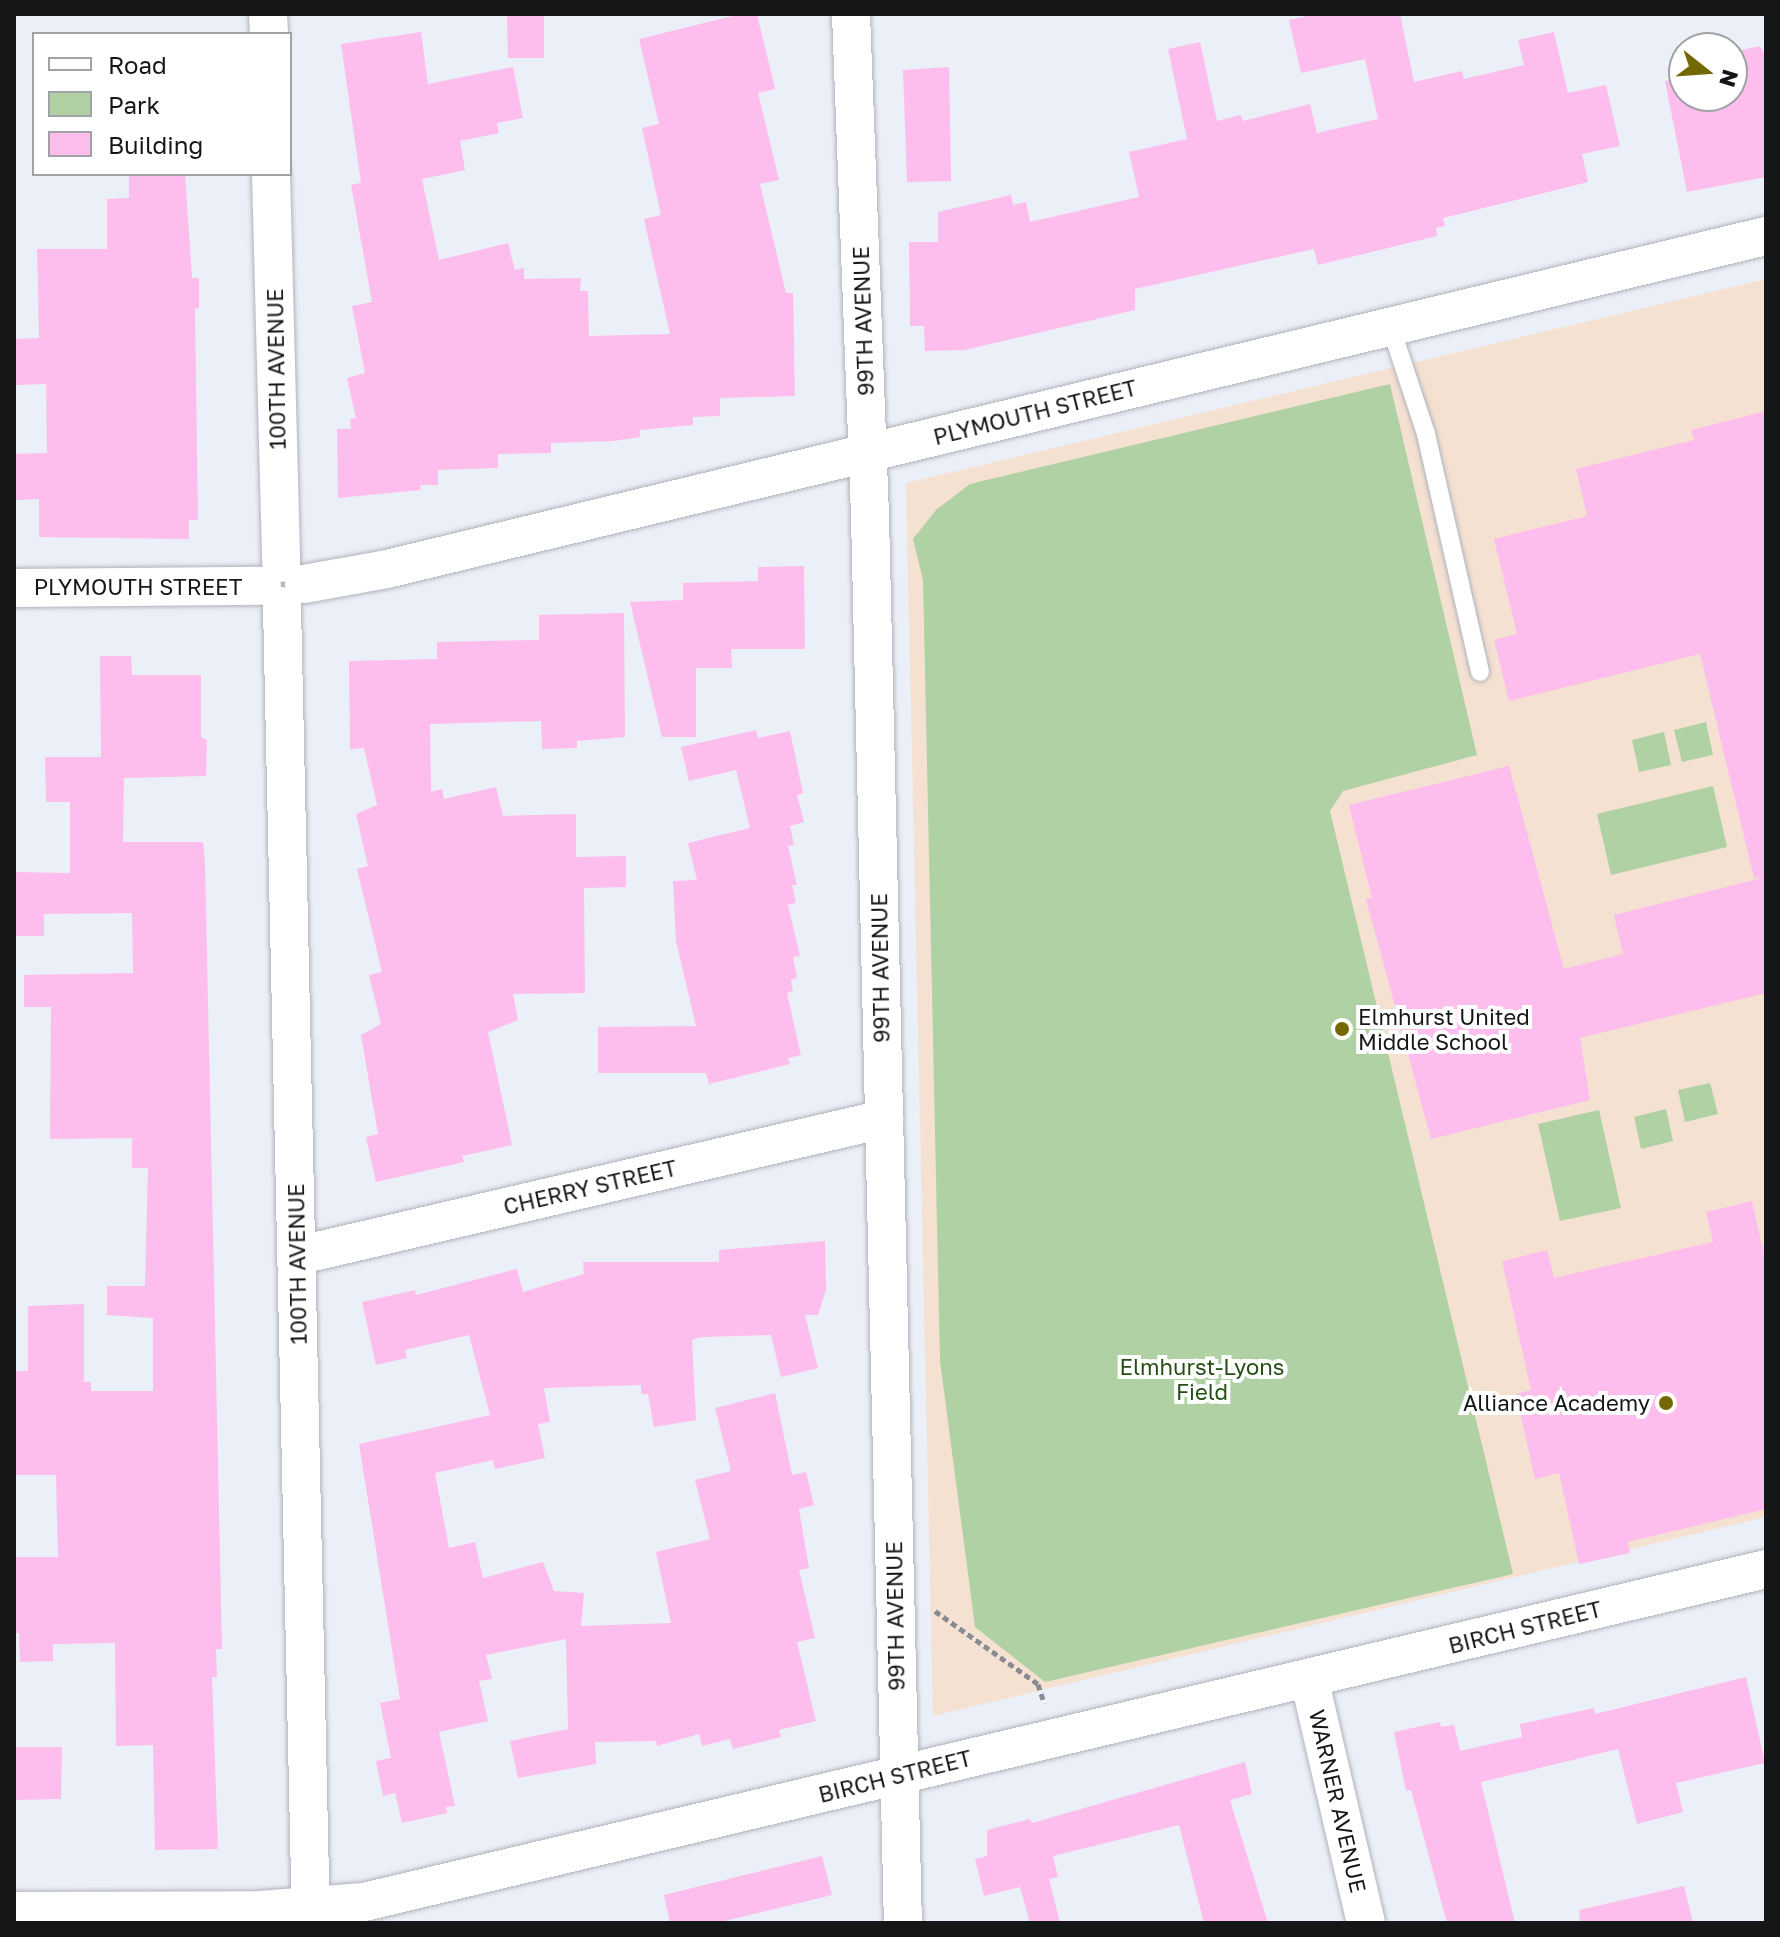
<!DOCTYPE html>
<html>
<head>
<meta charset="utf-8">
<style>
	body { margin:0 }
	#map { position:relative; width:1780px; height:1937px; overflow:hidden; background:#ebeff7; font-family:"Golos Text",sans-serif }
	div>[style] { position:absolute }
	.education>* { inset:0; background:#f5e1d2 }
	.green>* { inset:0; background:#afd1a4 }
	.building>* { inset:0; background:#fdbded }
	.path>* { height:5px; margin-top:-2.5px; transform-origin:0; background:repeating-linear-gradient(90deg,#888b90 0 6px,transparent 0 10px) }
	.roads { filter:drop-shadow(0 0 2px #b0b3bb) drop-shadow(0 0 2px #b0b3bb) }
	.service>* { height:18px; margin:-9px; padding:0 9px; transform-origin:9px; border-radius:9px; background:#fff }
	.minor>* { height:38px; margin:-19px; padding:0 19px; transform-origin:19px; border-radius:19px; background:#fff }
	.dots>* { width:22px; height:22px; translate:-50% -50%; box-sizing:border-box; border:4px solid #fff; border-radius:50% }
	span { translate:-50% -50%; white-space:nowrap; text-align:center; line-height:1.15; -webkit-text-stroke:8px #fff; paint-order:stroke }
	.street-label { font-size:22px; color:#141618 }
	.poi-label { font-size:22px; color:#141618 }
	.left { translate:0 -50%; text-align:left }
	.right { translate:-100% -50%; text-align:right }
	.park-label { font-size:22px; color:#244e14 }
	.frame { position:absolute; inset:0; border:16px solid #141618; pointer-events:none }
	.legend { position:absolute; left:32px; top:32px; width:260px; height:144px; box-sizing:border-box; background:#fff; border:2px solid #a1a2a3; margin:0; padding:10px 14px; list-style:none; font-size:24px; color:#141618 }
	.legend li { display:flex; align-items:center; gap:16px; height:40px }
	.legend b { width:40px; border:2px solid #a1a2a3 }
	.north { position:absolute; left:1668px; top:32px; width:80px; height:80px; box-sizing:border-box; background:#fff; border:2px solid #a1a2a3; border-radius:50%; rotate:107deg; font-size:22px; font-weight:700; line-height:32px; text-align:center; color:#141618 }
	.north::after { content:''; display:block; margin:auto; width:28px; height:36px; background:#746800; clip-path:polygon(50% 0,100% 100%,50% 72%,0 100%) }
</style>
</head>
<body>
<div id="map">
	<div class="education">
		<div style="clip-path:polygon(1766px 279px,1766px 1517px,933px 1716px,906px 483px)"></div>
	</div>
	<div class="green">
		<div style="clip-path:polygon(1390px 384px,1477px 755px,1343px 791px,1330px 811px,1513px 1574px,1045px 1682px,975px 1627px,940px 1361px,923px 580px,913px 539px,936px 510px,970px 484px)"></div>
		<div style="clip-path:polygon(1706px 722px,1713px 755px,1682px 762px,1674px 730px)"></div>
		<div style="clip-path:polygon(1664px 732px,1671px 765px,1639px 772px,1632px 740px)"></div>
		<div style="clip-path:polygon(1713px 786px,1727px 847px,1611px 875px,1597px 814px)"></div>
		<div style="clip-path:polygon(1710px 1083px,1718px 1114px,1685px 1122px,1678px 1090px)"></div>
		<div style="clip-path:polygon(1666px 1109px,1673px 1141px,1641px 1149px,1634px 1117px)"></div>
		<div style="clip-path:polygon(1599px 1110px,1621px 1208px,1560px 1221px,1538px 1124px)"></div>
	</div>
	<div class="building">
		<div style="clip-path:polygon(507px 14px,544px 14px,544px 58px,508px 58px)"></div>
		<div style="clip-path:polygon(741px 14px,757px 14px,775px 89px,758px 93px,779px 180px,760px 184px,786px 293px,793px 293px,795px 396px,720px 398px,720px 416px,693px 417px,693px 425px,640px 430px,640px 437px,614px 441px,551px 443px,551px 453px,498px 454px,498px 468px,438px 470px,438px 485px,420px 485px,421px 490px,338px 498px,337px 429px,351px 429px,350px 419px,356px 418px,347px 378px,365px 373px,352px 306px,372px 302px,351px 185px,361px 183px,341px 44px,421px 32px,428px 84px,513px 67px,523px 118px,497px 123px,499px 133px,460px 141px,465px 170px,422px 179px,439px 260px,508px 243px,515px 270px,524px 268px,524px 279px,581px 278px,580px 291px,588px 291px,589px 336px,670px 334px,644px 219px,661px 215px,642px 128px,659px 124px,639px 39px)"></div>
		<div style="clip-path:polygon(1317px 14px,1400px 14px,1414px 82px,1462px 71px,1464px 79px,1524px 65px,1518px 40px,1554px 32px,1568px 93px,1606px 85px,1620px 146px,1582px 154px,1588px 182px,1443px 218px,1445px 226px,1436px 228px,1437px 236px,1318px 265px,1314px 249px,1251px 263px,1135px 289px,1135px 310px,965px 350px,925px 351px,924px 326px,910px 326px,909px 242px,938px 242px,938px 212px,1011px 195px,1013px 205px,1026px 202px,1030px 222px,1139px 197px,1129px 152px,1187px 139px,1168px 49px,1200px 42px,1217px 121px,1241px 115px,1243px 121px,1310px 104px,1317px 133px,1378px 119px,1365px 59px,1301px 73px,1289px 20px)"></div>
		<div style="clip-path:polygon(1760px 46px,1766px 56px,1766px 177px,1687px 192px,1665px 81px,1684px 77px,1684px 96px,1732px 96px,1732px 52px)"></div>
		<div style="clip-path:polygon(949px 67px,951px 181px,907px 182px,903px 70px)"></div>
		<div style="clip-path:polygon(129px 174px,185px 174px,192px 278px,199px 278px,199px 308px,195px 309px,198px 520px,189px 520px,189px 539px,39px 537px,39px 499px,14px 500px,14px 454px,47px 453px,46px 384px,14px 385px,14px 339px,39px 338px,37px 249px,107px 249px,107px 199px,129px 198px)"></div>
		<div style="clip-path:polygon(1766px 411px,1766px 877px,1754px 878px,1700px 654px,1509px 701px,1494px 640px,1517px 634px,1494px 539px,1587px 516px,1576px 469px,1694px 440px,1691px 430px)"></div>
		<div style="clip-path:polygon(804px 566px,805px 649px,731px 649px,732px 668px,696px 668px,696px 737px,662px 737px,630px 602px,683px 600px,683px 583px,758px 581px,758px 567px)"></div>
		<div style="clip-path:polygon(624px 613px,625px 737px,577px 741px,577px 748px,542px 749px,541px 721px,430px 724px,431px 792px,442px 789px,444px 799px,496px 787px,503px 816px,576px 814px,576px 857px,626px 856px,626px 887px,584px 888px,585px 993px,513px 994px,518px 1020px,488px 1032px,512px 1145px,462px 1156px,464px 1162px,376px 1182px,366px 1137px,378px 1134px,361px 1035px,381px 1024px,369px 975px,382px 972px,357px 869px,368px 866px,356px 814px,377px 805px,364px 748px,350px 749px,349px 661px,437px 659px,437px 642px,539px 640px,539px 615px)"></div>
		<div style="clip-path:polygon(100px 656px,131px 656px,132px 675px,201px 675px,201px 737px,207px 740px,206px 776px,124px 778px,123px 842px,203px 842px,205px 863px,222px 1649px,216px 1649px,217px 1677px,212px 1677px,218px 1849px,155px 1850px,153px 1745px,116px 1746px,115px 1643px,53px 1644px,53px 1661px,20px 1662px,19px 1633px,14px 1633px,14px 1557px,58px 1557px,56px 1475px,14px 1475px,14px 1371px,28px 1371px,28px 1306px,84px 1304px,84px 1382px,91px 1382px,91px 1391px,153px 1391px,153px 1318px,107px 1315px,107px 1286px,145px 1286px,148px 1168px,132px 1168px,132px 1138px,50px 1139px,51px 1007px,24px 1007px,24px 975px,133px 973px,132px 913px,44px 914px,44px 936px,14px 936px,15px 872px,70px 873px,70px 802px,46px 802px,45px 757px,101px 757px)"></div>
		<div style="clip-path:polygon(756px 730px,758px 738px,790px 731px,803px 793px,797px 795px,804px 822px,790px 826px,794px 845px,788px 846px,797px 885px,792px 885px,796px 903px,788px 905px,800px 956px,793px 957px,797px 978px,791px 980px,793px 991px,787px 993px,801px 1055px,788px 1058px,790px 1064px,709px 1084px,706px 1073px,598px 1073px,598px 1027px,696px 1026px,676px 941px,673px 881px,697px 880px,688px 843px,750px 828px,736px 770px,689px 781px,681px 747px)"></div>
		<div style="clip-path:polygon(1509px 766px,1564px 969px,1623px 954px,1614px 915px,1766px 877px,1766px 993px,1580px 1038px,1590px 1100px,1431px 1139px,1366px 899px,1372px 898px,1349px 805px)"></div>
		<div style="clip-path:polygon(1752px 1201px,1766px 1264px,1766px 1509px,1628px 1542px,1630px 1553px,1579px 1564px,1559px 1473px,1535px 1479px,1516px 1394px,1531px 1390px,1502px 1261px,1547px 1250px,1554px 1278px,1713px 1242px,1706px 1212px)"></div>
		<div style="clip-path:polygon(825px 1241px,826px 1290px,818px 1315px,805px 1315px,818px 1368px,781px 1377px,771px 1335px,701px 1337px,692px 1340px,696px 1420px,654px 1427px,648px 1394px,641px 1394px,641px 1385px,544px 1388px,550px 1422px,538px 1424px,545px 1458px,495px 1469px,493px 1460px,435px 1473px,449px 1548px,475px 1542px,483px 1578px,543px 1562px,554px 1591px,584px 1593px,581px 1626px,671px 1623px,656px 1552px,710px 1539px,695px 1480px,731px 1471px,715px 1408px,775px 1393px,792px 1475px,806px 1472px,814px 1505px,799px 1509px,809px 1568px,799px 1570px,815px 1638px,797px 1642px,816px 1721px,779px 1730px,781px 1737px,733px 1749px,730px 1739px,702px 1746px,699px 1734px,657px 1746px,656px 1741px,595px 1742px,596px 1764px,518px 1778px,510px 1741px,568px 1729px,566px 1639px,486px 1655px,492px 1679px,479px 1681px,488px 1721px,439px 1732px,455px 1806px,446px 1807px,447px 1813px,402px 1823px,395px 1793px,383px 1796px,376px 1761px,391px 1758px,380px 1703px,400px 1699px,359px 1444px,490px 1415px,469px 1335px,405px 1350px,407px 1358px,376px 1365px,362px 1302px,415px 1290px,416px 1295px,517px 1269px,523px 1292px,584px 1274px,583px 1262px,719px 1262px,719px 1250px)"></div>
		<div style="clip-path:polygon(1746px 1677px,1765px 1763px,1676px 1783px,1683px 1812px,1637px 1824px,1618px 1749px,1481px 1782px,1515px 1923px,1447px 1923px,1411px 1790px,1406px 1791px,1394px 1732px,1440px 1722px,1441px 1727px,1454px 1725px,1460px 1751px,1522px 1737px,1520px 1724px,1594px 1708px,1595px 1714px)"></div>
		<div style="clip-path:polygon(14px 1747px,62px 1747px,61px 1799px,14px 1800px)"></div>
		<div style="clip-path:polygon(1245px 1762px,1252px 1794px,1230px 1800px,1268px 1923px,1204px 1923px,1179px 1825px,1053px 1856px,1058px 1877px,1049px 1879px,1060px 1923px,1030px 1923px,1020px 1887px,984px 1896px,975px 1859px,987px 1856px,987px 1830px,1030px 1819px,1032px 1823px)"></div>
		<div style="clip-path:polygon(822px 1856px,832px 1895px,716px 1923px,670px 1923px,664px 1895px)"></div>
		<div style="clip-path:polygon(1684px 1886px,1693px 1923px,1580px 1923px,1579px 1910px)"></div>
	</div>
	<div class="path">
		<div style="left:935px;top:1611px;width:126px;rotate:35.3deg"></div>
		<div style="left:1038px;top:1684px;width:20px;rotate:72deg"></div>
	</div>
	<div class="roads">
		<div class="service">
			<div style="left:1391px;top:328px;width:112px;rotate:71.7deg"></div>
			<div style="left:1426px;top:434px;width:244px;rotate:77.2deg"></div>
		</div>
		<div class="minor">
			<div style="left:268px;top:14px;width:20px;rotate:87deg"></div>
			<div style="left:851px;top:14px;width:502px;rotate:87.83deg"></div>
			<div style="left:870px;top:516px;width:1407px;rotate:88.66deg"></div>
			<div style="left:271px;top:174px;width:389px;rotate:88.5deg"></div>
			<div style="left:304px;top:584px;width:84px;rotate:-10.2deg"></div>
			<div style="left:387px;top:569px;width:1419px;rotate:-13.58deg"></div>
			<div style="left:14px;top:588px;width:248px;rotate:-0.5deg"></div>
			<div style="left:282px;top:606px;width:1317px;rotate:88.74deg"></div>
			<div style="left:296px;top:1256px;width:604px;rotate:-13.12deg"></div>
			<div style="left:1309px;top:1678px;width:252px;rotate:76.9deg"></div>
			<div style="left:14px;top:1911px;width:246px;rotate:-0.2deg"></div>
			<div style="left:260px;top:1910px;width:104px;rotate:-4.4deg"></div>
			<div style="left:364px;top:1902px;width:1441px;rotate:-13.36deg"></div>
		</div>
	</div>
	<div class="dots">
		<div style="left:1342px;top:1029px;background:#746800"></div>
		<div style="left:1666px;top:1403px;background:#746800"></div>
	</div>
	<div class="street-label">
		<span style="left:863px;top:321px;rotate:-92deg">99TH AVENUE</span>
		<span style="left:276px;top:369px;rotate:-91deg">100TH AVENUE</span>
		<span style="left:1035px;top:412px;rotate:-14deg">PLYMOUTH STREET</span>
		<span style="left:138px;top:587px">PLYMOUTH STREET</span>
		<span style="left:880px;top:968px;rotate:-91deg">99TH AVENUE</span>
		<span style="left:590px;top:1187px;rotate:-13deg">CHERRY STREET</span>
		<span style="left:297px;top:1264px;rotate:-91deg">100TH AVENUE</span>
		<span style="left:895px;top:1616px;rotate:-91deg">99TH AVENUE</span>
		<span style="left:1525px;top:1627px;rotate:-14deg">BIRCH STREET</span>
		<span style="left:895px;top:1776px;rotate:-14deg">BIRCH STREET</span>
		<span style="left:1338px;top:1801px;rotate:77deg">WARNER AVENUE</span>
	</div>
	<div class="poi-label">
		<span class="left" style="left:1358px;top:1029px">Elmhurst United<br>Middle School</span>
		<span class="right" style="left:1650px;top:1403px">Alliance Academy</span>
	</div>
	<div class="park-label">
		<span style="left:1202px;top:1379px">Elmhurst-Lyons<br>Field</span>
	</div>
	<div class="frame"></div>
	<ul class="legend">
	<li><b style="height:10px;background:#fff"></b>Road</li>
	<li><b style="height:22px;background:#afd1a4"></b>Park</li>
	<li><b style="height:22px;background:#fdbded"></b>Building</li>
	</ul>
	<div class="north">N</div>
</div>
</body>
</html>
